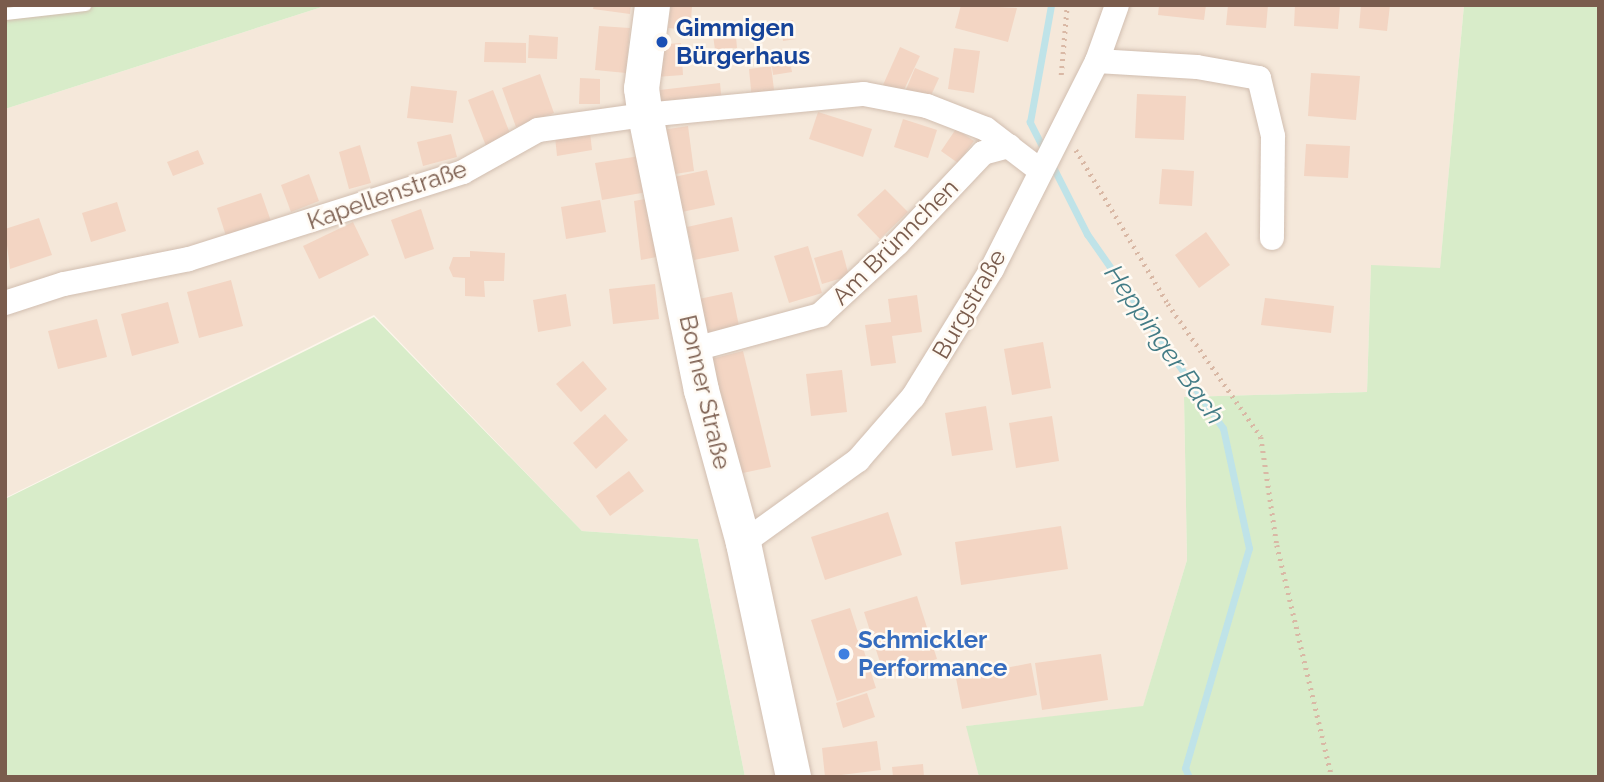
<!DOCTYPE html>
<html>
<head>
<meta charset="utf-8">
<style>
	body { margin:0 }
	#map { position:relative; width:1604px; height:782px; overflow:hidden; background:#fdf6ec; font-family:Raleway,sans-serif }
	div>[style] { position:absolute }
	.residential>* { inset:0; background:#f5e8da }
	.green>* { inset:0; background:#d8ecc9 }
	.stream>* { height:7px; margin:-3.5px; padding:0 3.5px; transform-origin:3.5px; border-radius:3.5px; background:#bfe3e8 }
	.building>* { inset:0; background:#f3d5c3 }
	.path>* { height:4.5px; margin-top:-2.25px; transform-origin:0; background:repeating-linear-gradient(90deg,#d9b8a5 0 2px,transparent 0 7px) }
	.roads { filter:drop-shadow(0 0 2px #d1beb0) drop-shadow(0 0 2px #d1beb0) }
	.service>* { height:12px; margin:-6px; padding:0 6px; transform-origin:6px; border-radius:6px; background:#fff }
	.minor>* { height:24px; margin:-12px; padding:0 12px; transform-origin:12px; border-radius:12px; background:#fff }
	.secondary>* { height:35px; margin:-17.5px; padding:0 17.5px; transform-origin:17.5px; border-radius:17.5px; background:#fff }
	.dots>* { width:19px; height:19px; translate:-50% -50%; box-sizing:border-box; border:4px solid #fffaf3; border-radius:50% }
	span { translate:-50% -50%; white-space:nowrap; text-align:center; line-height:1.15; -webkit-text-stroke:5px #fffaf3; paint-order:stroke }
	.transit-label { font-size:24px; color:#164399; font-weight:700 }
	.left { translate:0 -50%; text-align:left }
	.street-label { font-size:24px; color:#7a5c4d }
	.shop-label { font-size:24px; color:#366cbe; font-weight:700 }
	.water-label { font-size:26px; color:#437c86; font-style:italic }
	.frame { position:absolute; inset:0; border:7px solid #7a5c4d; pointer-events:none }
</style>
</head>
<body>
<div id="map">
	<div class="residential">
		<div style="clip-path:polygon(328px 5px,1464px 5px,1440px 269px,1371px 266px,1367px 392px,1184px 397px,1187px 560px,1143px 707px,967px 726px,979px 777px,745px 777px,698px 539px,582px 531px,374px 315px,5px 498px,5px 109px)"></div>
	</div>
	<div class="green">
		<div style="clip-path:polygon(5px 5px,328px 5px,5px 109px)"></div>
		<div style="clip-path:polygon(1464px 5px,1599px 5px,1599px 777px,979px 777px,966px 726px,1143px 706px,1187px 560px,1184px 397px,1367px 392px,1371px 265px,1440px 268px)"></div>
		<div style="clip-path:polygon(374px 317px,582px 531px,698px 539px,745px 777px,5px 777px,5px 499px)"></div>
	</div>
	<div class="stream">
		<div style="left:1045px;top:152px;width:34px;rotate:-117deg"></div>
		<div style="left:1030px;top:122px;width:119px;rotate:-79.8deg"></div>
		<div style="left:1051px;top:163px;width:80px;rotate:63.1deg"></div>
		<div style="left:1087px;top:234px;width:237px;rotate:55deg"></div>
		<div style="left:1223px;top:428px;width:123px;rotate:77.8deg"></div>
		<div style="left:1249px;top:548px;width:229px;rotate:106.2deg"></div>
		<div style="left:1185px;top:768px;width:10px;rotate:66deg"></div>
	</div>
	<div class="building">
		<div style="clip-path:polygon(594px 5px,631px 5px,630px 14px,593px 9px)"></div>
		<div style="clip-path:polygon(961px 5px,1017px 8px,1008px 42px,955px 28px)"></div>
		<div style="clip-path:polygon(1159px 5px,1206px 5px,1204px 20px,1158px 15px)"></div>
		<div style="clip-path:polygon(1228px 5px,1268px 5px,1266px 28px,1226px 25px)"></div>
		<div style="clip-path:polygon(1295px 5px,1340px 5px,1338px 29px,1294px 26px)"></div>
		<div style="clip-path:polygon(1361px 5px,1390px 5px,1387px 31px,1359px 28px)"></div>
		<div style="clip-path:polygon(671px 6px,692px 7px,690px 30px,668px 28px)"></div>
		<div style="clip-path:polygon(793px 20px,796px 39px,783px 41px,780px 21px)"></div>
		<div style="clip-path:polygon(735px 25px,737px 48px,715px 50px,712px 27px)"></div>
		<div style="clip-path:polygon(599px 26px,630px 28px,626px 73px,595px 70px)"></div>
		<div style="clip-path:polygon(529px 35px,558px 37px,557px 59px,528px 58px)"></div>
		<div style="clip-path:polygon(485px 42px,526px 43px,526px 63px,484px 62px)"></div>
		<div style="clip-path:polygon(681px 43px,683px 75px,656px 77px,654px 45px)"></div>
		<div style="clip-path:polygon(900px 47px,920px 56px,902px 94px,883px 85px)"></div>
		<div style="clip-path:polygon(954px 48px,980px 51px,974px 93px,948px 89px)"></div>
		<div style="clip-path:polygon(788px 50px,792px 72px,773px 75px,770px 53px)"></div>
		<div style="clip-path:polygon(771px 66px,775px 97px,752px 100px,749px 69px)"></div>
		<div style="clip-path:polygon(915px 68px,939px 78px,928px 102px,905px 92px)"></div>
		<div style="clip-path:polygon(1311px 73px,1360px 76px,1356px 120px,1308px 116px)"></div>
		<div style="clip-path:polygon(540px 74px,554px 113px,516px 127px,502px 88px)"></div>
		<div style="clip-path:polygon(580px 78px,600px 79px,600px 104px,579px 104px)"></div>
		<div style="clip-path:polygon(720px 83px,722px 104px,654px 111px,651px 91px)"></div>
		<div style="clip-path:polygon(411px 86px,457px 91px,453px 123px,407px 118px)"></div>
		<div style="clip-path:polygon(493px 90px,511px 136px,486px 146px,468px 100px)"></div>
		<div style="clip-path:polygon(1137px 94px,1186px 96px,1184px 140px,1135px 138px)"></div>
		<div style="clip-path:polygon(818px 112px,872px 129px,863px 157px,809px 139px)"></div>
		<div style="clip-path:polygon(903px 119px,937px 130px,928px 158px,894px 147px)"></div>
		<div style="clip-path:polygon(688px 126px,694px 171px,669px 175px,662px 130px)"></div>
		<div style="clip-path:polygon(956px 129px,974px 141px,958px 163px,941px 151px)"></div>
		<div style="clip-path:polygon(590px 132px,592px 150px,557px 156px,555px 137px)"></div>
		<div style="clip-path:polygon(451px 134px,457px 157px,423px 166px,417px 142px)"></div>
		<div style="clip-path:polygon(1306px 144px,1350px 146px,1348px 178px,1304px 176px)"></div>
		<div style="clip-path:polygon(360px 145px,371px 183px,349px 189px,339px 152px)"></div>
		<div style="clip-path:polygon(198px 150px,204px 164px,173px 176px,167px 162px)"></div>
		<div style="clip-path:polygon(640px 156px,647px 192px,602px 200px,595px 163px)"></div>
		<div style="clip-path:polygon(1162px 169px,1194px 171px,1192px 206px,1159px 204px)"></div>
		<div style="clip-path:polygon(707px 170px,715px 205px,677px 213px,669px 178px)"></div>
		<div style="clip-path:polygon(309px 174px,319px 201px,291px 212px,281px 185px)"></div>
		<div style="clip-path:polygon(885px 189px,908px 212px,880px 239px,857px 215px)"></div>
		<div style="clip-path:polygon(261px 193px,272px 224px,227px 239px,217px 208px)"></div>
		<div style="clip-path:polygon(656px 197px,667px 255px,641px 260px,634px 201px)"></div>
		<div style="clip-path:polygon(600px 200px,606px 232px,566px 239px,561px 207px)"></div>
		<div style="clip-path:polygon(117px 202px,126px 231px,91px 242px,82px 213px)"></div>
		<div style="clip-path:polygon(421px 209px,434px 249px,405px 259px,391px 220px)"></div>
		<div style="clip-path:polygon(732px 217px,739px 251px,694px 260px,687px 227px)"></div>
		<div style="clip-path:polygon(39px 218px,52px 255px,10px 269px,5px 229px)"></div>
		<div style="clip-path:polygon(353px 222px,369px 255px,319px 279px,303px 246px)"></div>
		<div style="clip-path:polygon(1206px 232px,1230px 265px,1199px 288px,1175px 255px)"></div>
		<div style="clip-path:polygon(808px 246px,822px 293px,789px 303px,774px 256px)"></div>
		<div style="clip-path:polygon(842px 250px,849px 276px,822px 284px,814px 258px)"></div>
		<div style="clip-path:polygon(470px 251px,505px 253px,504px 281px,484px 281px,485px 297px,465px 296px,465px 278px,453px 277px,449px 268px,453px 257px,470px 257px)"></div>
		<div style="clip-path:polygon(231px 280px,243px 326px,199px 338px,187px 292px)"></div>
		<div style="clip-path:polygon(655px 284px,659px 319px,613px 324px,609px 289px)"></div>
		<div style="clip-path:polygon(732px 292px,739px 326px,706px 333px,699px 299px)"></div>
		<div style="clip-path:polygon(566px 294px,571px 326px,538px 332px,533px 300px)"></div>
		<div style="clip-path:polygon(917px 295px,922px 332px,892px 336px,896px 363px,871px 366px,865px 325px,891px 322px,888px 299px)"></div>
		<div style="clip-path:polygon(1265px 298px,1334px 306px,1331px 333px,1261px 325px)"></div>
		<div style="clip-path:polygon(168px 302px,179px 343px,132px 356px,121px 314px)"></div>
		<div style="clip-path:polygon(97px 319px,107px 357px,58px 369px,48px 331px)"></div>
		<div style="clip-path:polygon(1043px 342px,1051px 388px,1012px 395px,1004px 349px)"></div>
		<div style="clip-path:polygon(743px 351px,771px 467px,738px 474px,711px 359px)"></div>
		<div style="clip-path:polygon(583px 361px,607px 389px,581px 412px,556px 384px)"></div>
		<div style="clip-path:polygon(842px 370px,847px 412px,811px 416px,806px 374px)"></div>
		<div style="clip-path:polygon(986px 406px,993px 450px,952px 456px,945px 413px)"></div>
		<div style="clip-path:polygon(605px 414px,628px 440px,596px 469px,573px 443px)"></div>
		<div style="clip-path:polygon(1052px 416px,1059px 461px,1016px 468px,1009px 423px)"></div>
		<div style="clip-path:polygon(629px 471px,644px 491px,610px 516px,596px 496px)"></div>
		<div style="clip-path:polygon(888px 512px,902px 555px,825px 580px,811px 537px)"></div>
		<div style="clip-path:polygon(1061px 526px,1068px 569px,961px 585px,955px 542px)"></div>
		<div style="clip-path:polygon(917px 596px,937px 659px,884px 675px,864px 612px)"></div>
		<div style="clip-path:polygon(850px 608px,876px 688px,837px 701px,811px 620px)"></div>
		<div style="clip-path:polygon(1101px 654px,1108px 700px,1042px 710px,1035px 663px)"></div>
		<div style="clip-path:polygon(1031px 663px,1037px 695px,962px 709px,956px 678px)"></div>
		<div style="clip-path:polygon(867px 693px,875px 717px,843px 728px,836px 703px)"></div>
		<div style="clip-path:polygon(877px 741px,881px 770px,825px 777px,822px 748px)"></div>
		<div style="clip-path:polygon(923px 764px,924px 777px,893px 777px,892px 767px)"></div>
	</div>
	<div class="path">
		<div style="left:1061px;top:75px;width:70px;rotate:-85.1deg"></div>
		<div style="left:1076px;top:150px;width:179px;rotate:59.1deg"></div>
		<div style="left:1168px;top:304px;width:162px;rotate:55deg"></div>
		<div style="left:1261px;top:437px;width:109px;rotate:81.6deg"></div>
		<div style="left:1277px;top:545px;width:238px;rotate:76.7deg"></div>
	</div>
	<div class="roads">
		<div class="service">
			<div style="left:5px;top:14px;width:81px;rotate:-6.4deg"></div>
		</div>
		<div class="minor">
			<div style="left:1097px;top:61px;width:100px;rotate:3.4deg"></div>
			<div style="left:1197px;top:67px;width:63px;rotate:10.1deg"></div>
			<div style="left:1259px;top:78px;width:60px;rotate:76.4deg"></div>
			<div style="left:1273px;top:136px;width:102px;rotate:90.6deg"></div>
			<div style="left:5px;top:303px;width:62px;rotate:-17.9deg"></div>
			<div style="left:64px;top:284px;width:127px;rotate:-11.3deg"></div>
			<div style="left:189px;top:259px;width:287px;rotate:-17.6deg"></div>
			<div style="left:463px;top:172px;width:86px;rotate:-29.2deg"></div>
			<div style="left:538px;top:130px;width:108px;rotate:-8deg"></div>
			<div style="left:645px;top:115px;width:220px;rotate:-5.5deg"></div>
			<div style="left:864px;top:94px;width:64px;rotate:10.8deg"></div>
			<div style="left:927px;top:106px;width:63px;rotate:21.3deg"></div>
			<div style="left:986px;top:129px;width:69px;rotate:37.4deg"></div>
			<div style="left:695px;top:349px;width:130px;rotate:-15.2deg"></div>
			<div style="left:820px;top:315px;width:105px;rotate:-42.7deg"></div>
			<div style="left:897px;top:244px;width:125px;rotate:-46.6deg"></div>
			<div style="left:983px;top:153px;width:27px;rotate:-15deg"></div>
			<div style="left:743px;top:543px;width:142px;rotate:-35.8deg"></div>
			<div style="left:858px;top:460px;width:84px;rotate:-48.9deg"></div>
			<div style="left:913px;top:397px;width:150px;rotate:-58.3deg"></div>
			<div style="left:992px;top:269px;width:233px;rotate:-63.2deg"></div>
			<div style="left:1097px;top:61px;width:59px;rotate:-70.3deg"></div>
		</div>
		<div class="secondary">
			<div style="left:652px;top:5px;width:84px;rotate:97.5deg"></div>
			<div style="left:641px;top:88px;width:27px;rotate:82deg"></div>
			<div style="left:645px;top:115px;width:281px;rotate:78.5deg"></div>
			<div style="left:701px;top:390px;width:159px;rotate:74.6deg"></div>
			<div style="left:743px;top:543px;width:239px;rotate:77.9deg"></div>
		</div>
	</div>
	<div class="dots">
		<div style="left:662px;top:42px;background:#1a4fb4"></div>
		<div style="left:844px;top:654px;background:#3f7fe0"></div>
	</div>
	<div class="transit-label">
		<span class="left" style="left:676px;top:42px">Gimmigen<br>Bürgerhaus</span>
	</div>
	<div class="street-label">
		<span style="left:387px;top:195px;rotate:-19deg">Kapellenstraße</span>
		<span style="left:895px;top:242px;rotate:-45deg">Am Brünnchen</span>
		<span style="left:969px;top:304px;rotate:-60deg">Burgstraße</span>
		<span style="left:705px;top:392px;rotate:77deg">Bonner Straße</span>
	</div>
	<div class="shop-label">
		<span class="left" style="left:858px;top:654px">Schmickler<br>Performance</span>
	</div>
	<div class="water-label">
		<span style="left:1164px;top:345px;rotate:55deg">Heppinger Bach</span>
	</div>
	<div class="frame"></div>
</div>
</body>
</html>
